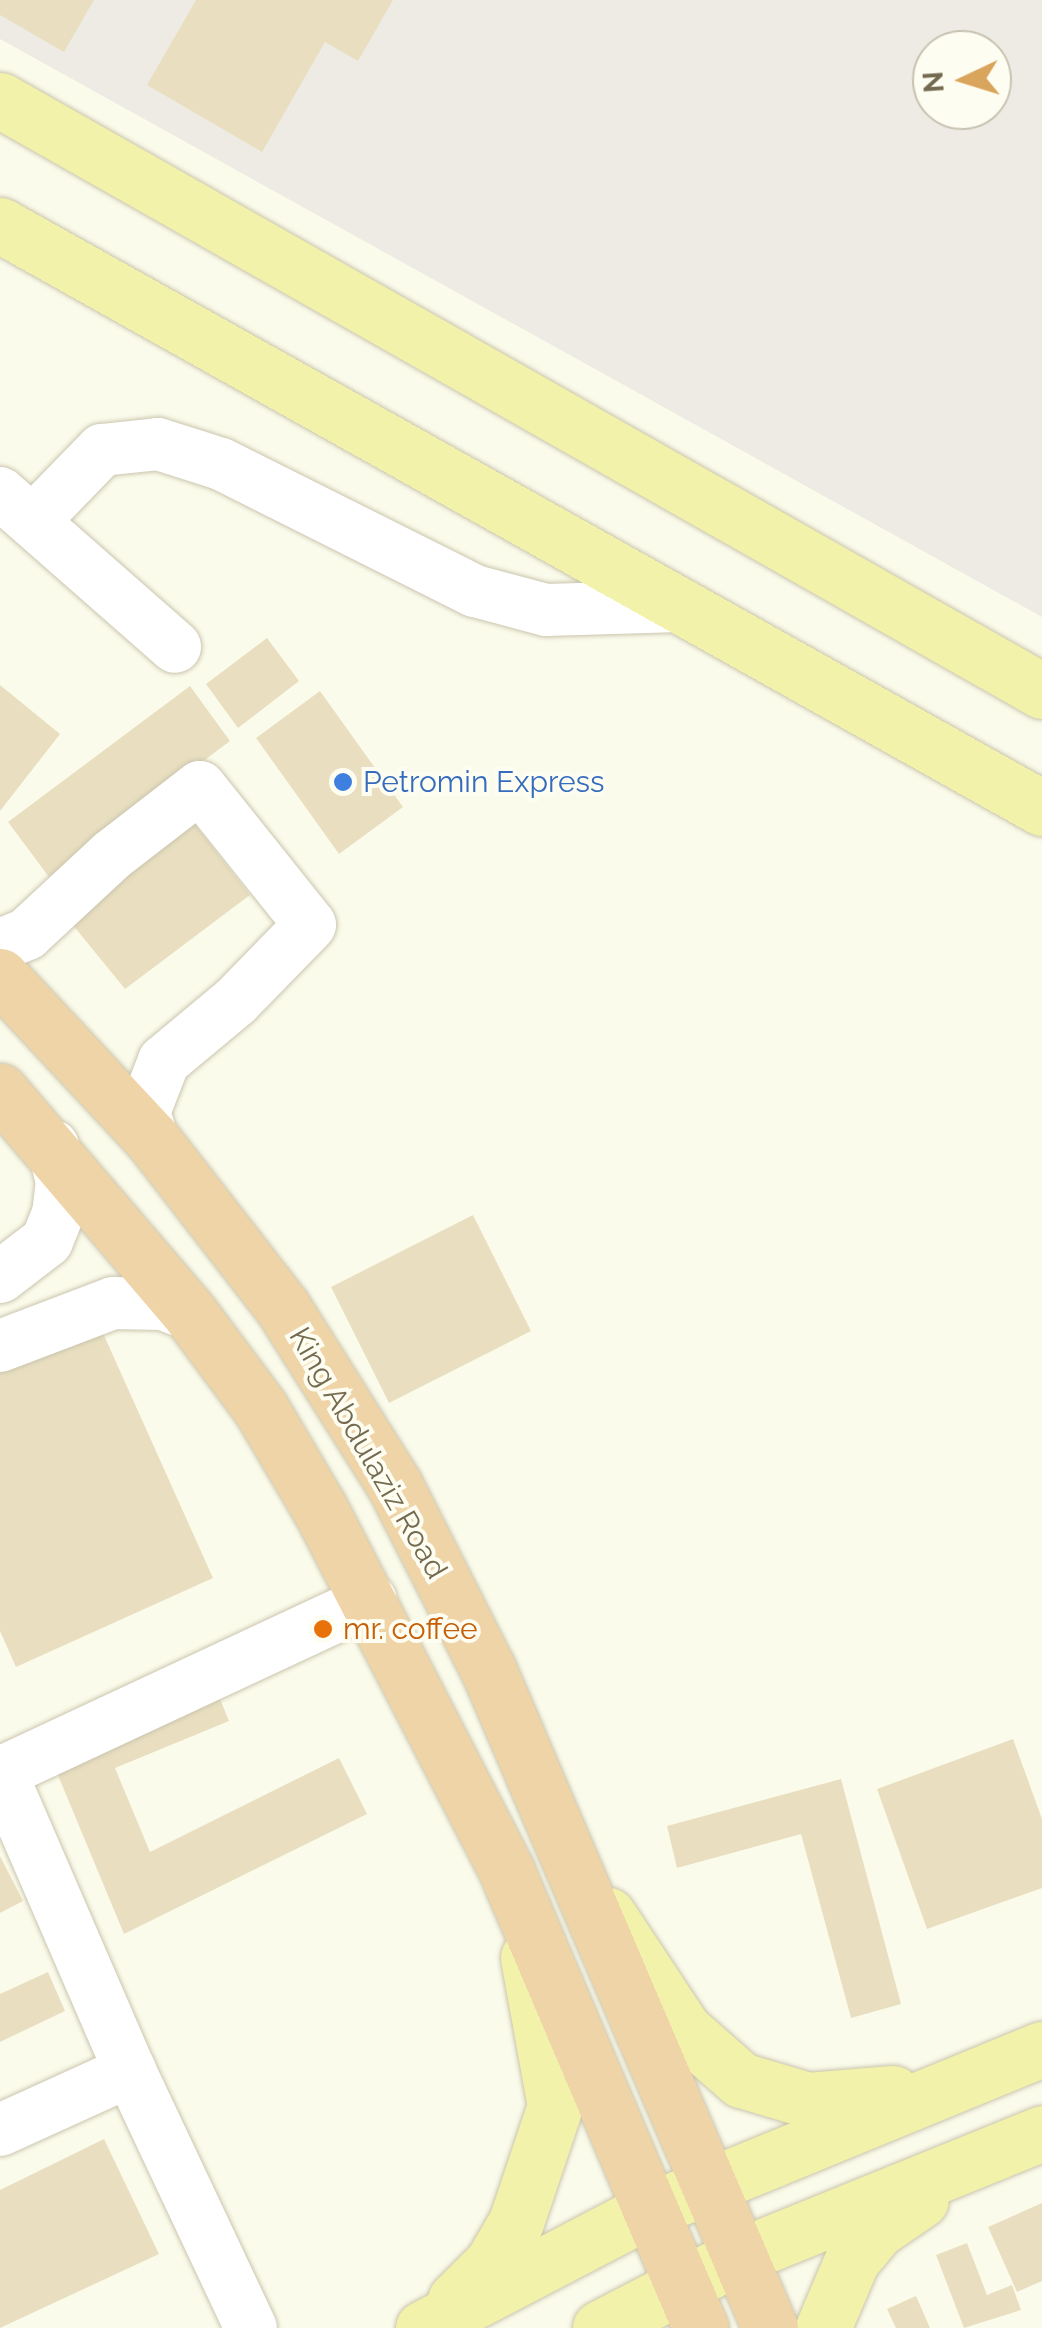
<!DOCTYPE html>
<html>
<head>
<meta charset="utf-8">
<style>
	body { margin:0 }
	#map { position:relative; width:1042px; height:2328px; overflow:hidden; background:#fbfbeb; font-family:Raleway,sans-serif }
	div>[style] { position:absolute }
	.industrial>* { inset:0; background:#edebe3 }
	.building>* { inset:0; background:#e9dfc0 }
	.roads { filter:drop-shadow(0 0 2px #cac5ae) drop-shadow(0 0 2px #cac5ae) }
	.minor>* { height:52px; margin:-26px; padding:0 26px; transform-origin:26px; border-radius:26px; background:#fff }
	.major>* { height:55px; margin:-27.5px; padding:0 27.5px; transform-origin:27.5px; border-radius:27.5px; background:#f3f2aa }
	.highway>* { height:55px; margin:-27.5px; padding:0 27.5px; transform-origin:27.5px; border-radius:27.5px; background:#efd4a8 }
	.dots>* { width:28px; height:28px; translate:-50% -50%; box-sizing:border-box; border:5px solid #fefdf1; border-radius:50% }
	span { translate:-50% -50%; white-space:nowrap; text-align:center; line-height:1.15; -webkit-text-stroke:8px #fefdf1; paint-order:stroke }
	.shop-label { font-size:30px; color:#366cbe }
	.left { translate:0 -50%; text-align:left }
	.street-label { font-size:30px; color:#746a50 }
	.food-label { font-size:30px; color:#c56008 }
	.north { position:absolute; left:912px; top:30px; width:100px; height:100px; box-sizing:border-box; background:#fefdf1; border:2px solid #c7c2b1; border-radius:50%; rotate:266deg; font-size:28px; font-weight:700; line-height:40px; text-align:center; color:#746a50 }
	.north::after { content:''; display:block; margin:auto; width:35px; height:45px; background:#d9a55c; clip-path:polygon(50% 0,100% 100%,50% 72%,0 100%) }
</style>
</head>
<body>
<div id="map">
	<div class="industrial">
		<div style="clip-path:polygon(evenodd,0 0,1042px 0,1042px 617px,0 39px,0 0,932px 50px,992px 50px,992px 110px,932px 110px,932px 50px)"></div>
	</div>
	<div class="building">
		<div style="clip-path:polygon(0 0,94px 0,64px 52px,0 15px)"></div>
		<div style="clip-path:polygon(196px 0,393px 0,358px 61px,325px 42px,262px 152px,147px 85px)"></div>
		<div style="clip-path:polygon(267px 638px,299px 681px,238px 728px,206px 684px)"></div>
		<div style="clip-path:polygon(0 685px,60px 734px,0 811px)"></div>
		<div style="clip-path:polygon(190px 686px,230px 741px,49px 877px,8px 822px)"></div>
		<div style="clip-path:polygon(320px 691px,403px 807px,339px 854px,256px 738px)"></div>
		<div style="clip-path:polygon(190px 818px,250px 895px,125px 989px,63px 913px)"></div>
		<div style="clip-path:polygon(473px 1215px,531px 1331px,389px 1403px,331px 1287px)"></div>
		<div style="clip-path:polygon(98px 1322px,213px 1578px,16px 1667px,0 1631px,0 1366px)"></div>
		<div style="clip-path:polygon(215px 1687px,229px 1721px,115px 1768px,150px 1852px,339px 1758px,367px 1814px,124px 1934px,50px 1756px)"></div>
		<div style="clip-path:polygon(1013px 1739px,1042px 1819px,1042px 1888px,927px 1929px,877px 1789px)"></div>
		<div style="clip-path:polygon(841px 1779px,901px 2004px,851px 2018px,801px 1834px,677px 1868px,667px 1826px)"></div>
		<div style="clip-path:polygon(0 1856px,23px 1901px,0 1913px)"></div>
		<div style="clip-path:polygon(48px 1972px,65px 2011px,0 2042px,0 1994px)"></div>
		<div style="clip-path:polygon(104px 2139px,159px 2254px,0 2328px,0 2190px)"></div>
		<div style="clip-path:polygon(1042px 2203px,1042px 2281px,1017px 2292px,988px 2227px)"></div>
		<div style="clip-path:polygon(967px 2243px,987px 2295px,1012px 2285px,1021px 2310px,964px 2328px,936px 2255px)"></div>
		<div style="clip-path:polygon(916px 2296px,930px 2328px,896px 2328px,887px 2309px)"></div>
	</div>
	<div class="roads">
		<div class="minor">
			<div style="left:0;top:493px;width:233px;rotate:41.3deg"></div>
			<div style="left:34px;top:520px;width:98px;rotate:-45.8deg"></div>
			<div style="left:102px;top:450px;width:56px;rotate:-6.1deg"></div>
			<div style="left:158px;top:444px;width:66px;rotate:17.6deg"></div>
			<div style="left:221px;top:464px;width:284px;rotate:26.6deg"></div>
			<div style="left:475px;top:591px;width:73px;rotate:15deg"></div>
			<div style="left:546px;top:610px;width:135px;rotate:-1.7deg"></div>
			<div style="left:0;top:945px;width:29px;rotate:-22deg"></div>
			<div style="left:27px;top:934px;width:116px;rotate:-42.9deg"></div>
			<div style="left:112px;top:855px;width:111px;rotate:-37.7deg"></div>
			<div style="left:200px;top:787px;width:176px;rotate:51.4deg"></div>
			<div style="left:310px;top:925px;width:106px;rotate:134.2deg"></div>
			<div style="left:236px;top:1001px;width:94px;rotate:140.2deg"></div>
			<div style="left:164px;top:1061px;width:55px;rotate:111.4deg"></div>
			<div style="left:144px;top:1112px;width:28px;rotate:73deg"></div>
			<div style="left:0;top:1277px;width:59px;rotate:-37.5deg"></div>
			<div style="left:47px;top:1241px;width:29px;rotate:-68deg"></div>
			<div style="left:58px;top:1214px;width:32px;rotate:-83deg"></div>
			<div style="left:62px;top:1182px;width:37px;rotate:-104deg"></div>
			<div style="left:0;top:1346px;width:121px;rotate:-20.8deg"></div>
			<div style="left:113px;top:1303px;width:50px;rotate:1.1deg"></div>
			<div style="left:163px;top:1304px;width:30px;rotate:21deg"></div>
			<div style="left:0;top:1773px;width:409px;rotate:-25deg"></div>
			<div style="left:1px;top:1773px;width:325px;rotate:66.6deg"></div>
			<div style="left:130px;top:2071px;width:284px;rotate:64.8deg"></div>
			<div style="left:0;top:2130px;width:143px;rotate:-24.4deg"></div>
		</div>
		<div class="major">
			<div style="left:0;top:100px;width:1198px;rotate:29.56deg"></div>
			<div style="left:0;top:225px;width:1194px;rotate:29.23deg"></div>
			<div style="left:608px;top:1915px;width:138px;rotate:56.5deg"></div>
			<div style="left:684px;top:2030px;width:76px;rotate:41.3deg"></div>
			<div style="left:741px;top:2080px;width:70px;rotate:16.6deg"></div>
			<div style="left:808px;top:2100px;width:85px;rotate:-4.7deg"></div>
			<div style="left:455px;top:2300px;width:52px;rotate:-45deg"></div>
			<div style="left:492px;top:2263px;width:48px;rotate:-59.7deg"></div>
			<div style="left:516px;top:2222px;width:122px;rotate:-71.4deg"></div>
			<div style="left:555px;top:2106px;width:151px;rotate:-100.3deg"></div>
			<div style="left:423px;top:2328px;width:253px;rotate:-27.6deg"></div>
			<div style="left:647px;top:2211px;width:427px;rotate:-22.3deg"></div>
			<div style="left:600px;top:2328px;width:154px;rotate:-27.4deg"></div>
			<div style="left:737px;top:2257px;width:329px;rotate:-22.1deg"></div>
			<div style="left:823px;top:2328px;width:74px;rotate:-66.9deg"></div>
			<div style="left:852px;top:2260px;width:39px;rotate:-50deg"></div>
			<div style="left:877px;top:2230px;width:53px;rotate:-34.3deg"></div>
		</div>
		<div class="highway">
			<div style="left:0;top:976px;width:223px;rotate:47deg"></div>
			<div style="left:152px;top:1139px;width:214px;rotate:52.2deg"></div>
			<div style="left:283px;top:1308px;width:210px;rotate:57.8deg"></div>
			<div style="left:395px;top:1486px;width:205px;rotate:63.1deg"></div>
			<div style="left:488px;top:1669px;width:717px;rotate:66.83deg"></div>
			<div style="left:0;top:1091px;width:294px;rotate:49.5deg"></div>
			<div style="left:191px;top:1315px;width:117px;rotate:53.3deg"></div>
			<div style="left:261px;top:1409px;width:116px;rotate:59.5deg"></div>
			<div style="left:320px;top:1509px;width:408px;rotate:62.7deg"></div>
			<div style="left:507px;top:1872px;width:496px;rotate:67deg"></div>
		</div>
	</div>
	<div class="dots">
		<div style="left:343px;top:782px;background:#3f7fe0"></div>
		<div style="left:323px;top:1629px;background:#e8710a"></div>
	</div>
	<div class="shop-label">
		<span class="left" style="left:363px;top:782px">Petromin Express</span>
	</div>
	<div class="street-label">
		<span style="left:368px;top:1453px;rotate:60deg">King Abdulaziz Road</span>
	</div>
	<div class="food-label">
		<span class="left" style="left:343px;top:1629px">mr. coffee</span>
	</div>
	<div class="north">N</div>
</div>
</body>
</html>
